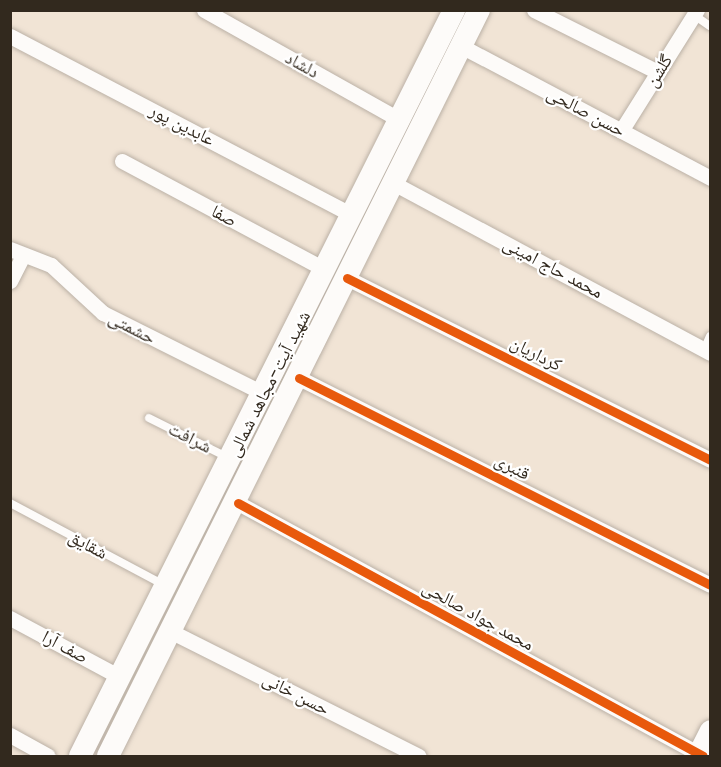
<!DOCTYPE html>
<html>
<head>
<meta charset="utf-8">
<style>
	body { margin:0 }
	#map { position:relative; width:721px; height:767px; overflow:hidden; background:#f1e4d5; font-family:Poppins,"Noto Naskh Arabic",sans-serif }
	div>[style] { position:absolute }
	.roads { filter:drop-shadow(0 0 2px #bbb1a6) drop-shadow(0 0 2px #bbb1a6) }
	.service>* { height:8px; margin:-4px; padding:0 4px; transform-origin:4px; border-radius:4px; background:#fdfbf9 }
	.minor>* { height:15px; margin:-7.5px; padding:0 7.5px; transform-origin:7.5px; border-radius:7.5px; background:#fdfbf9 }
	.tertiary>* { height:20px; margin:-10px; padding:0 10px; transform-origin:10px; border-radius:10px; background:#fdfbf9 }
	.secondary>* { height:22px; margin:-11px; padding:0 11px; transform-origin:11px; border-radius:11px; background:#fdfbf9 }
	.cycleway>* { height:9px; margin:-4.5px; padding:0 4.5px; transform-origin:4.5px; border-radius:4.5px; background:#e8590c }
	span { translate:-50% -50%; white-space:nowrap; text-align:center; line-height:1.15; -webkit-text-stroke:4.5px #fff; paint-order:stroke }
	.street-label { font-size:18px; color:#32291e }
	.frame { position:absolute; inset:0; border:12px solid #32291e; pointer-events:none }
</style>
</head>
<body>
<div id="map">
	<div class="roads">
		<div class="service">
			<div style="left:694px;top:15px;width:19px;rotate:35deg"></div>
			<div style="left:704px;top:350px;width:15px;rotate:-67deg"></div>
			<div style="left:149px;top:418px;width:87px;rotate:26.6deg"></div>
			<div style="left:10px;top:503px;width:174px;rotate:28deg"></div>
		</div>
		<div class="minor">
			<div style="left:204px;top:10px;width:225px;rotate:29.3deg"></div>
			<div style="left:534px;top:10px;width:139px;rotate:26.6deg"></div>
			<div style="left:10px;top:36px;width:387px;rotate:27.6deg"></div>
			<div style="left:461px;top:46px;width:282px;rotate:27.9deg"></div>
			<div style="left:621px;top:131px;width:143px;rotate:-57.9deg"></div>
			<div style="left:122px;top:161px;width:231px;rotate:28.1deg"></div>
			<div style="left:395px;top:184px;width:357px;rotate:28.2deg"></div>
			<div style="left:10px;top:249px;width:44px;rotate:21.3deg"></div>
			<div style="left:51px;top:265px;width:71px;rotate:42.7deg"></div>
			<div style="left:103px;top:313px;width:181px;rotate:26.6deg"></div>
			<div style="left:347px;top:278px;width:406px;rotate:26.6deg"></div>
			<div style="left:10px;top:281px;width:28px;rotate:-63deg"></div>
			<div style="left:299px;top:378px;width:460px;rotate:26.7deg"></div>
			<div style="left:238px;top:503px;width:529px;rotate:28.55deg"></div>
			<div style="left:10px;top:618px;width:125px;rotate:28.2deg"></div>
			<div style="left:172px;top:632px;width:276px;rotate:26.7deg"></div>
			<div style="left:10px;top:735px;width:43px;rotate:28.9deg"></div>
		</div>
		<div class="tertiary">
			<div style="left:697px;top:756px;width:29px;rotate:-63deg"></div>
		</div>
		<div class="secondary">
			<div style="left:80px;top:756px;width:835px;rotate:-63.37deg"></div>
			<div style="left:108px;top:756px;width:833px;rotate:-63.56deg"></div>
		</div>
	</div>
	<div class="cycleway">
		<div style="left:347px;top:278px;width:406px;rotate:26.6deg"></div>
		<div style="left:299px;top:378px;width:460px;rotate:26.7deg"></div>
		<div style="left:238px;top:503px;width:529px;rotate:28.55deg"></div>
	</div>
	<div class="street-label">
		<span style="left:302px;top:65px;rotate:29deg">دلشاد</span>
		<span style="left:659px;top:71px;rotate:-58deg">گلشن</span>
		<span style="left:586px;top:112px;rotate:28deg">حسن صالحی</span>
		<span style="left:182px;top:125px;rotate:27deg">عابدین پور</span>
		<span style="left:224px;top:216px;rotate:28deg">صفا</span>
		<span style="left:553px;top:268px;rotate:28deg">محمد حاج امینی</span>
		<span style="left:132px;top:328px;rotate:27deg">حشمتی</span>
		<span style="left:536px;top:354px;rotate:27deg">کرداریان</span>
		<span style="left:269px;top:384px;rotate:-63deg">شهید آیت-مجاهد شمالی</span>
		<span style="left:190px;top:438px;rotate:27deg">شرافت</span>
		<span style="left:512px;top:467px;rotate:27deg">قنبری</span>
		<span style="left:88px;top:545px;rotate:28deg">شقایق</span>
		<span style="left:478px;top:616px;rotate:29deg">محمد جواد صالحی</span>
		<span style="left:65px;top:647px;rotate:28deg">صف آرا</span>
		<span style="left:296px;top:694px;rotate:27deg">حسن خانی</span>
	</div>
	<div class="frame"></div>
</div>
</body>
</html>
